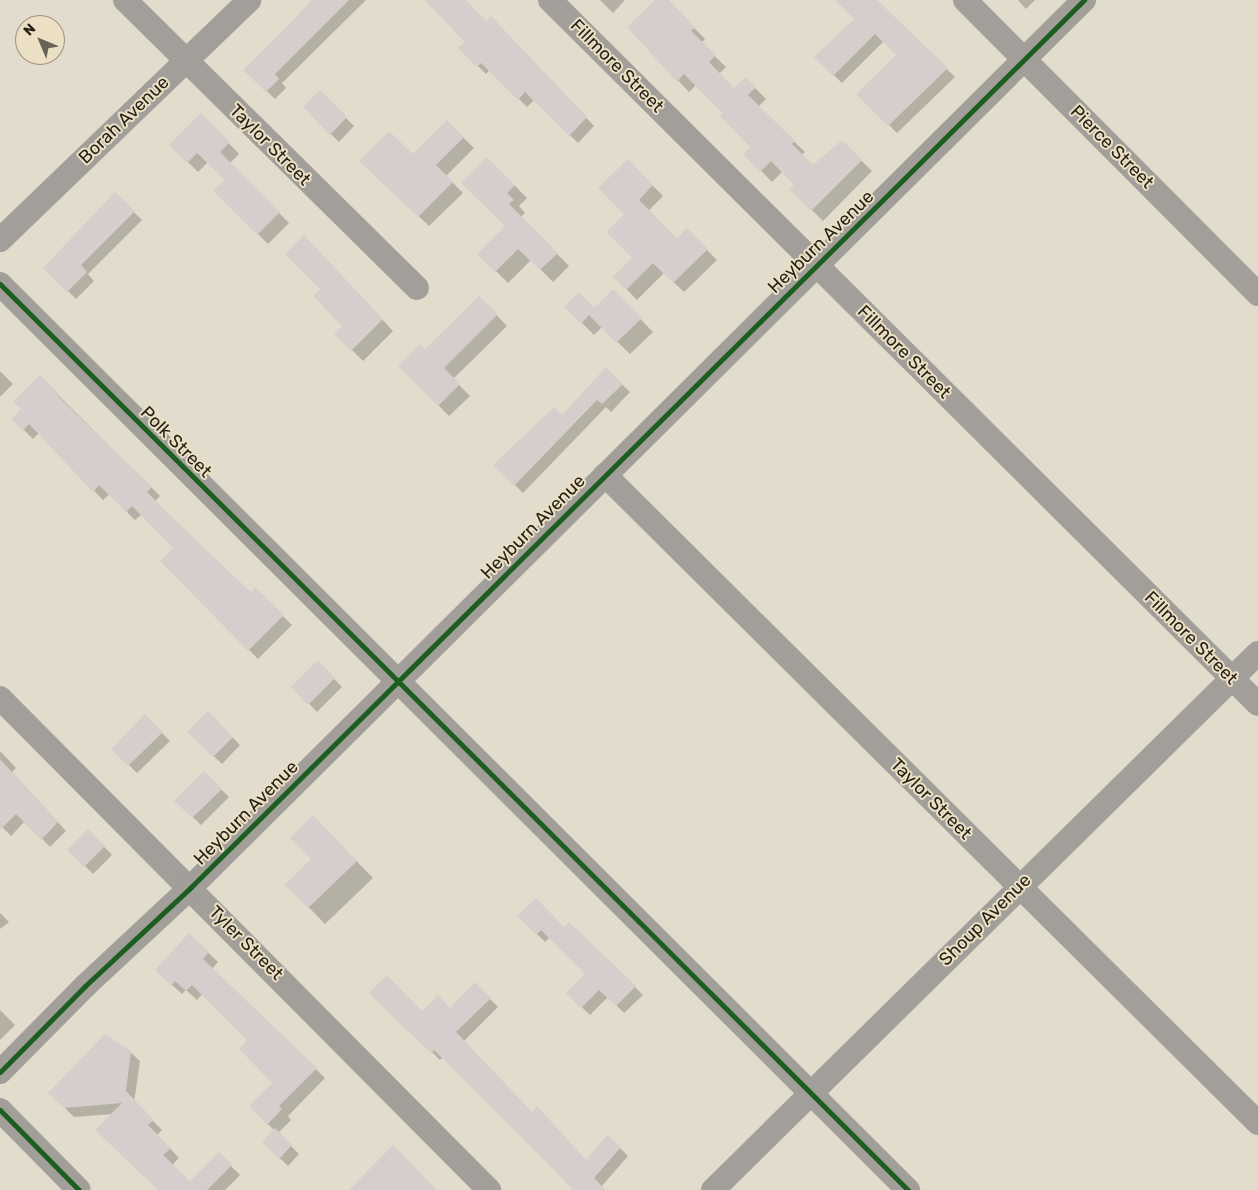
<!DOCTYPE html>
<html>
<head>
<meta charset="utf-8">
<style>
	body { margin:0 }
	#map { position:relative; width:1258px; height:1190px; overflow:hidden; background:#e2dccd; font-family:Rubik,sans-serif }
	div>[style] { position:absolute }
	.shadow>* { inset:0; background:#0003 }
	.building>* { inset:0; background:#d5cecc }
	.minor>* { height:24px; margin:-12px; padding:0 12px; transform-origin:12px; border-radius:12px; background:#a29f9a }
	.cycleway>* { height:5px; margin:-2.5px; padding:0 2.5px; transform-origin:2.5px; border-radius:2.5px; background:#1b5e20 }
	span { translate:-50% -50%; white-space:nowrap; text-align:center; line-height:1.15; -webkit-text-stroke:4px #ebdfc4; paint-order:stroke }
	.street-label { font-size:18px; color:#262117 }
	.north { position:absolute; left:15px; top:15px; width:50px; height:50px; box-sizing:border-box; background:#ebdfc4; border:1px solid #9c937f; border-radius:50%; rotate:315deg; font-size:14px; font-weight:700; line-height:20px; text-align:center; color:#262117 }
	.north::after { content:''; display:block; margin:auto; width:18px; height:22px; background:#686257; clip-path:polygon(50% 0,100% 100%,50% 72%,0 100%) }
</style>
</head>
<body>
<div id="map">
	<div class="shadow">
		<div style="clip-path:polygon(313px 0,366px 0,282px 83px,286px 88px,275px 99px,245px 70px)"></div>
		<div style="clip-path:polygon(426px 0,464px 0,486px 23px,499px 26px,594px 126px,578px 143px,534px 100px,527px 107px,490px 70px,486px 74px,460px 48px,466px 42px)"></div>
		<div style="clip-path:polygon(600px 0,625px 0,613px 13px)"></div>
		<div style="clip-path:polygon(657px 0,667px 0,705px 39px,701px 43px,726px 67px,719px 74px,734px 89px,745px 78px,766px 99px,758px 107px,805px 152px,802px 155px,813px 167px,842px 142px,872px 171px,823px 221px,791px 189px,795px 185px,783px 171px,772px 182px,745px 154px,752px 147px,725px 114px,696px 85px,689px 92px,629px 27px)"></div>
		<div style="clip-path:polygon(837px 0,876px 0,955px 77px,897px 133px,858px 94px,898px 55px,884px 41px,842px 83px,815px 57px,855px 19px)"></div>
		<div style="clip-path:polygon(1018px 0,1035px 0,1026px 9px)"></div>
		<div style="clip-path:polygon(320px 92px,354px 126px,339px 142px,304px 107px)"></div>
		<div style="clip-path:polygon(201px 115px,239px 154px,230px 163px,289px 223px,268px 244px,215px 191px,226px 180px,208px 162px,198px 172px,171px 145px)"></div>
		<div style="clip-path:polygon(447px 122px,474px 148px,446px 176px,463px 193px,429px 226px,371px 171px,413px 156px)"></div>
		<div style="clip-path:polygon(487px 158px,527px 198px,519px 206px,525px 213px,521px 217px,569px 266px,553px 282px,531px 260px,508px 283px,479px 254px,507px 226px)"></div>
		<div style="clip-path:polygon(628px 161px,663px 196px,648px 211px,677px 240px,687px 230px,717px 260px,684px 292px,664px 273px,637px 300px,615px 277px,633px 258px,626px 214px)"></div>
		<div style="clip-path:polygon(115px 194px,142px 220px,88px 274px,94px 281px,76px 299px,45px 268px)"></div>
		<div style="clip-path:polygon(315px 248px,393px 331px,363px 361px,336px 334px,344px 326px)"></div>
		<div style="clip-path:polygon(613px 291px,653px 332px,630px 354px,602px 327px,594px 335px,566px 307px,595px 309px)"></div>
		<div style="clip-path:polygon(479px 297px,507px 326px,453px 379px,470px 396px,449px 416px,400px 366px,425px 351px)"></div>
		<div style="clip-path:polygon(606px 369px,630px 392px,611px 412px,606px 407px,523px 493px,495px 465px,562px 416px)"></div>
		<div style="clip-path:polygon(0 371px,13px 384px,0 397px)"></div>
		<div style="clip-path:polygon(40px 377px,160px 496px,155px 501px,251px 594px,255px 589px,292px 625px,258px 659px,162px 561px,175px 548px,142px 514px,135px 520px,109px 494px,103px 500px,39px 433px,33px 439px,13px 419px,22px 409px)"></div>
		<div style="clip-path:polygon(318px 662px,342px 687px,317px 712px,293px 687px)"></div>
		<div style="clip-path:polygon(208px 713px,240px 745px,222px 764px,189px 732px)"></div>
		<div style="clip-path:polygon(145px 716px,170px 741px,137px 773px,113px 749px)"></div>
		<div style="clip-path:polygon(0 751px,16px 768px,12px 772px,66px 831px,50px 847px,25px 821px,11px 836px,0 825px)"></div>
		<div style="clip-path:polygon(204px 773px,229px 797px,201px 825px,176px 801px)"></div>
		<div style="clip-path:polygon(313px 817px,373px 878px,325px 924px,287px 885px,313px 859px)"></div>
		<div style="clip-path:polygon(88px 830px,112px 855px,93px 874px,69px 850px)"></div>
		<div style="clip-path:polygon(0 913px,9px 922px,0 929px)"></div>
		<div style="clip-path:polygon(519px 916px,564px 928px,569px 924px,643px 995px,624px 1013px,608px 997px,590px 1015px,567px 993px,587px 974px,550px 937px,545px 942px)"></div>
		<div style="clip-path:polygon(190px 935px,218px 962px,212px 969px,325px 1078px,288px 1116px,291px 1120px,278px 1133px,299px 1154px,288px 1166px,263px 1142px,275px 1131px,250px 1106px,274px 1083px,249px 1040px,203px 993px,197px 1000px,186px 990px,182px 994px,156px 970px)"></div>
		<div style="clip-path:polygon(475px 984px,498px 1007px,464px 1041px,532px 1113px,587px 1161px,620px 1148px,628px 1156px,601px 1187px,604px 1190px,574px 1190px,443px 1057px,440px 1060px,371px 993px,422px 1013px,450px 1009px)"></div>
		<div style="clip-path:polygon(0 1010px,15px 1025px,0 1040px)"></div>
		<div style="clip-path:polygon(130px 1052px,140px 1061px,134px 1102px,162px 1130px,157px 1135px,179px 1158px,172px 1165px,190px 1183px,219px 1154px,240px 1175px,225px 1190px,159px 1190px,113px 1114px,74px 1117px,50px 1093px)"></div>
	</div>
	<div class="building">
		<div style="clip-path:polygon(313px 0,349px 0,275px 74px,279px 79px,266px 92px,243px 70px)"></div>
		<div style="clip-path:polygon(424px 0,466px 0,486px 21px,491px 16px,587px 117px,569px 136px,525px 92px,518px 100px,481px 63px,477px 67px,458px 48px,465px 42px)"></div>
		<div style="clip-path:polygon(655px 0,669px 0,695px 27px,691px 31px,716px 55px,709px 62px,734px 88px,745px 77px,756px 87px,748px 95px,795px 141px,792px 144px,813px 165px,842px 140px,862px 160px,811px 211px,789px 189px,794px 185px,771px 161px,760px 172px,743px 154px,750px 147px,720px 116px,723px 114px,684px 74px,677px 82px,627px 27px)"></div>
		<div style="clip-path:polygon(835px 0,877px 0,948px 68px,888px 126px,856px 94px,896px 55px,875px 34px,833px 76px,814px 57px,854px 19px)"></div>
		<div style="clip-path:polygon(320px 90px,347px 117px,330px 135px,303px 107px)"></div>
		<div style="clip-path:polygon(201px 113px,230px 142px,220px 152px,280px 212px,257px 235px,213px 191px,225px 180px,197px 153px,187px 163px,169px 145px)"></div>
		<div style="clip-path:polygon(447px 120px,464px 137px,436px 165px,453px 182px,418px 217px,359px 161px,389px 131px,413px 154px)"></div>
		<div style="clip-path:polygon(487px 157px,515px 185px,507px 193px,514px 200px,509px 204px,558px 253px,540px 270px,518px 249px,495px 272px,477px 254px,505px 226px,461px 183px)"></div>
		<div style="clip-path:polygon(628px 159px,653px 185px,639px 200px,677px 238px,687px 228px,708px 249px,673px 283px,653px 263px,626px 290px,613px 277px,632px 258px,606px 232px,624px 214px,598px 188px)"></div>
		<div style="clip-path:polygon(115px 192px,135px 211px,81px 265px,87px 272px,67px 292px,43px 268px)"></div>
		<div style="clip-path:polygon(304px 235px,383px 319px,351px 351px,334px 334px,342px 326px,313px 296px,320px 289px,285px 254px)"></div>
		<div style="clip-path:polygon(613px 289px,642px 318px,616px 343px,589px 315px,581px 324px,564px 307px,579px 292px,594px 308px)"></div>
		<div style="clip-path:polygon(479px 296px,498px 314px,444px 368px,460px 384px,438px 406px,398px 366px,420px 344px,425px 349px)"></div>
		<div style="clip-path:polygon(606px 367px,623px 384px,602px 404px,597px 400px,514px 486px,493px 465px,554px 407px,562px 415px)"></div>
		<div style="clip-path:polygon(40px 375px,59px 394px,58px 396px,152px 487px,147px 492px,188px 533px,251px 592px,255px 587px,284px 615px,248px 651px,160px 561px,173px 548px,132px 506px,126px 512px,99px 485px,93px 492px,29px 424px,23px 431px,11px 419px,21px 409px,13px 402px)"></div>
		<div style="clip-path:polygon(318px 660px,335px 678px,308px 705px,291px 687px)"></div>
		<div style="clip-path:polygon(208px 711px,233px 737px,213px 757px,187px 732px)"></div>
		<div style="clip-path:polygon(145px 714px,163px 732px,128px 766px,111px 749px)"></div>
		<div style="clip-path:polygon(0 759px,58px 822px,41px 840px,16px 814px,0 830px)"></div>
		<div style="clip-path:polygon(204px 771px,222px 789px,192px 818px,174px 801px)"></div>
		<div style="clip-path:polygon(313px 815px,357px 861px,308px 908px,285px 885px,311px 859px,290px 838px)"></div>
		<div style="clip-path:polygon(88px 829px,105px 846px,84px 867px,67px 850px)"></div>
		<div style="clip-path:polygon(536px 898px,564px 927px,569px 922px,636px 986px,616px 1006px,599px 990px,581px 1008px,566px 993px,585px 974px,541px 930px,536px 935px,517px 916px)"></div>
		<div style="clip-path:polygon(189px 933px,209px 952px,203px 959px,317px 1068px,279px 1106px,282px 1109px,267px 1125px,249px 1106px,272px 1083px,239px 1049px,247px 1040px,192px 985px,186px 991px,175px 981px,171px 986px,155px 970px)"></div>
		<div style="clip-path:polygon(387px 975px,422px 1011px,438px 995px,450px 1008px,475px 982px,491px 998px,456px 1032px,532px 1112px,537px 1106px,586px 1160px,607px 1135px,621px 1147px,594px 1178px,606px 1190px,574px 1190px,434px 1050px,431px 1053px,397px 1021px,369px 993px)"></div>
		<div style="clip-path:polygon(105px 1034px,131px 1051px,126px 1091px,154px 1120px,148px 1125px,171px 1148px,163px 1155px,190px 1181px,219px 1152px,232px 1165px,207px 1190px,158px 1190px,95px 1130px,122px 1103px,64px 1108px,48px 1093px)"></div>
		<div style="clip-path:polygon(275px 1128px,292px 1145px,279px 1159px,262px 1142px)"></div>
		<div style="clip-path:polygon(393px 1145px,437px 1190px,349px 1190px)"></div>
	</div>
	<div class="minor">
		<div style="left:125px;top:0;width:410px;rotate:44.6deg"></div>
		<div style="left:550px;top:0;width:998px;rotate:44.84deg"></div>
		<div style="left:965px;top:0;width:415px;rotate:45.1deg"></div>
		<div style="left:0;top:240px;width:346px;rotate:-43.9deg"></div>
		<div style="left:0;top:284px;width:1283px;rotate:44.94deg"></div>
		<div style="left:605px;top:475px;width:920px;rotate:44.78deg"></div>
		<div style="left:0;top:698px;width:694px;rotate:45.18deg"></div>
		<div style="left:0;top:1072px;width:121px;rotate:-45.3deg"></div>
		<div style="left:85px;top:986px;width:145px;rotate:-43deg"></div>
		<div style="left:191px;top:887px;width:1259px;rotate:-44.81deg"></div>
		<div style="left:0;top:1110px;width:112px;rotate:45.4deg"></div>
		<div style="left:713px;top:1190px;width:765px;rotate:-44.58deg"></div>
	</div>
	<div class="cycleway">
		<div style="left:0;top:284px;width:1283px;rotate:44.94deg"></div>
		<div style="left:0;top:1072px;width:121px;rotate:-45.3deg"></div>
		<div style="left:85px;top:986px;width:145px;rotate:-43deg"></div>
		<div style="left:191px;top:887px;width:1259px;rotate:-44.81deg"></div>
		<div style="left:0;top:1110px;width:112px;rotate:45.4deg"></div>
	</div>
	<div class="street-label">
		<span style="left:617px;top:66px;rotate:45deg">Fillmore Street</span>
		<span style="left:124px;top:120px;rotate:-44deg">Borah Avenue</span>
		<span style="left:270px;top:145px;rotate:45deg">Taylor Street</span>
		<span style="left:1112px;top:147px;rotate:45deg">Pierce Street</span>
		<span style="left:821px;top:242px;rotate:-44deg">Heyburn Avenue</span>
		<span style="left:904px;top:352px;rotate:45deg">Fillmore Street</span>
		<span style="left:176px;top:442px;rotate:45deg">Polk Street</span>
		<span style="left:533px;top:527px;rotate:-45deg">Heyburn Avenue</span>
		<span style="left:1191px;top:638px;rotate:45deg">Fillmore Street</span>
		<span style="left:931px;top:799px;rotate:45deg">Taylor Street</span>
		<span style="left:246px;top:813px;rotate:-45deg">Heyburn Avenue</span>
		<span style="left:985px;top:920px;rotate:-45deg">Shoup Avenue</span>
		<span style="left:246px;top:943px;rotate:45deg">Tyler Street</span>
	</div>
	<div class="north">N</div>
</div>
</body>
</html>
